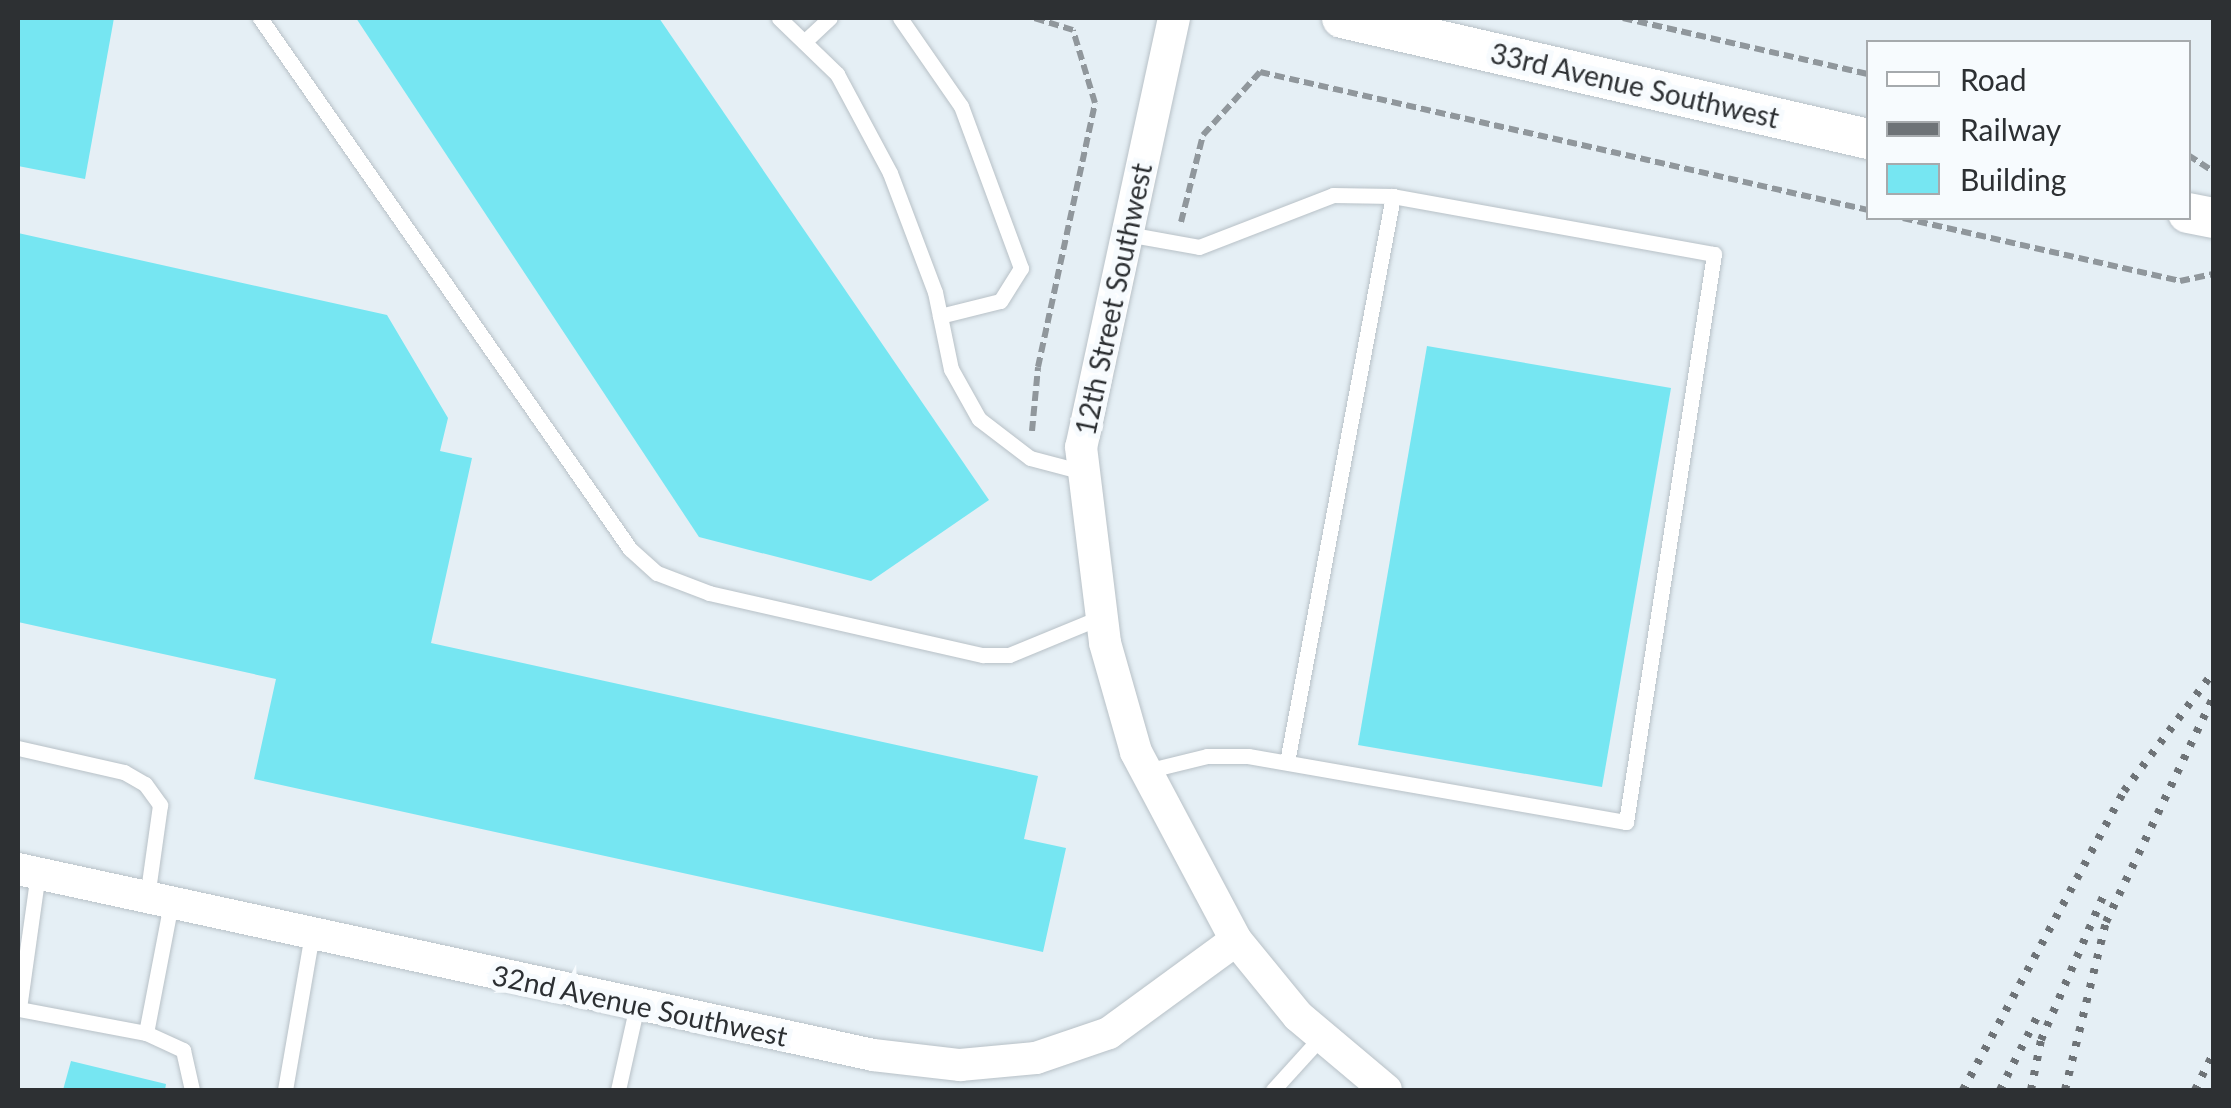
<!DOCTYPE html>
<html>
<head>
<meta charset="utf-8">
<style>
	body { margin:0 }
	#map { position:relative; width:2231px; height:1108px; overflow:hidden; background:#e5eff5; font-family:Lato,sans-serif }
	div>[style] { position:absolute }
	.building>* { inset:0; background:#76e6f2 }
	.path>* { height:6px; margin-top:-3px; transform-origin:0; background:repeating-linear-gradient(90deg,#90979c 0 10px,transparent 0 15px) }
	.roads { filter:drop-shadow(0 0 2px #b8c1c7) drop-shadow(0 0 2px #b8c1c7) }
	.service>* { height:15px; margin:-7.5px; padding:0 7.5px; transform-origin:7.5px; border-radius:7.5px; background:#fff }
	.minor>* { height:32px; margin:-16px; padding:0 16px; transform-origin:16px; border-radius:16px; background:#fff }
	.tertiary>* { height:40px; margin:-20px; padding:0 20px; transform-origin:20px; border-radius:20px; background:#fff }
	.rail>* { height:8px; margin-top:-4px; transform-origin:0; background:repeating-linear-gradient(90deg,#6e7377 0 5px,transparent 0 15px) }
	span { translate:-50% -50%; white-space:nowrap; text-align:center; line-height:1.15; -webkit-text-stroke:10px #f7fbfe; paint-order:stroke }
	.street-label { font-size:28px; color:#2d3033 }
	.frame { position:absolute; inset:0; border:20px solid #2d3033; pointer-events:none }
	.legend { position:absolute; left:1866px; top:40px; width:325px; height:180px; box-sizing:border-box; background:#f7fbfe; border:2px solid #a6aaad; margin:0; padding:12px 18px; list-style:none; font-size:30px; color:#2d3033 }
	.legend li { display:flex; align-items:center; gap:20px; height:50px }
	.legend b { width:50px; border:2px solid #a6aaad }
</style>
</head>
<body>
<div id="map">
	<div class="building">
		<div style="clip-path:polygon(18px 18px,114px 18px,85px 179px,18px 166px)"></div>
		<div style="clip-path:polygon(356px 18px,659px 18px,989px 500px,871px 581px,699px 537px)"></div>
		<div style="clip-path:polygon(18px 233px,387px 315px,448px 418px,440px 451px,472px 458px,431px 643px,1038px 776px,1024px 839px,1066px 848px,1043px 952px,254px 779px,276px 679px,18px 622px)"></div>
		<div style="clip-path:polygon(1427px 346px,1671px 388px,1602px 787px,1358px 745px)"></div>
		<div style="clip-path:polygon(71px 1061px,166px 1084px,165px 1090px,63px 1090px)"></div>
	</div>
	<div class="path">
		<div style="left:1623px;top:18px;width:251px;rotate:12.9deg"></div>
		<div style="left:2188px;top:155px;width:31px;rotate:33deg"></div>
		<div style="left:1903px;top:218px;width:284px;rotate:12.8deg"></div>
		<div style="left:2180px;top:281px;width:35px;rotate:-12deg"></div>
		<div style="left:1181px;top:222px;width:90px;rotate:-75.8deg"></div>
		<div style="left:1203px;top:135px;width:85px;rotate:-47.9deg"></div>
		<div style="left:1260px;top:72px;width:623px;rotate:12.79deg"></div>
		<div style="left:1032px;top:431px;width:64px;rotate:-84.6deg"></div>
		<div style="left:1038px;top:367px;width:270px;rotate:-77.8deg"></div>
		<div style="left:1095px;top:103px;width:76px;rotate:-106.8deg"></div>
		<div style="left:1073px;top:30px;width:41px;rotate:-162.9deg"></div>
	</div>
	<div class="roads">
		<div class="service">
			<div style="left:260px;top:18px;width:647px;rotate:55.13deg"></div>
			<div style="left:630px;top:549px;width:36px;rotate:42deg"></div>
			<div style="left:657px;top:573px;width:56px;rotate:21deg"></div>
			<div style="left:709px;top:593px;width:281px;rotate:12.8deg"></div>
			<div style="left:983px;top:655px;width:26px"></div>
			<div style="left:1009px;top:655px;width:100px;rotate:-22.4deg"></div>
			<div style="left:779px;top:18px;width:81px;rotate:44deg"></div>
			<div style="left:837px;top:74px;width:112px;rotate:61.8deg"></div>
			<div style="left:890px;top:173px;width:127px;rotate:69.3deg"></div>
			<div style="left:935px;top:292px;width:79px;rotate:78.3deg"></div>
			<div style="left:951px;top:369px;width:57px;rotate:60.8deg"></div>
			<div style="left:979px;top:419px;width:64px;rotate:37.4deg"></div>
			<div style="left:1030px;top:458px;width:55px;rotate:14.8deg"></div>
			<div style="left:900px;top:18px;width:107px;rotate:55.3deg"></div>
			<div style="left:961px;top:106px;width:173px;rotate:69.7deg"></div>
			<div style="left:1021px;top:268px;width:39px;rotate:122deg"></div>
			<div style="left:1000px;top:301px;width:62px;rotate:166deg"></div>
			<div style="left:804px;top:42px;width:35px;rotate:-43deg"></div>
			<div style="left:1127px;top:234px;width:73px;rotate:10.2deg"></div>
			<div style="left:1199px;top:247px;width:144px;rotate:-21.2deg"></div>
			<div style="left:1333px;top:195px;width:60px;rotate:1deg"></div>
			<div style="left:1393px;top:196px;width:576px;rotate:100.61deg"></div>
			<div style="left:18px;top:748px;width:109px;rotate:12.8deg"></div>
			<div style="left:124px;top:772px;width:24px;rotate:30deg"></div>
			<div style="left:145px;top:784px;width:26px;rotate:54deg"></div>
			<div style="left:160px;top:805px;width:93px;rotate:98deg"></div>
			<div style="left:1146px;top:771px;width:63px;rotate:-13.8deg"></div>
			<div style="left:1207px;top:756px;width:41px"></div>
			<div style="left:1248px;top:756px;width:384px;rotate:9.9deg"></div>
			<div style="left:1626px;top:822px;width:575px;rotate:-81.19deg"></div>
			<div style="left:1714px;top:254px;width:326px;rotate:-169.8deg"></div>
			<div style="left:38px;top:873px;width:137px;rotate:98deg"></div>
			<div style="left:19px;top:1009px;width:129px;rotate:10.7deg"></div>
			<div style="left:146px;top:1033px;width:132px;rotate:-79.1deg"></div>
			<div style="left:146px;top:1033px;width:41px;rotate:24.7deg"></div>
			<div style="left:183px;top:1050px;width:41px;rotate:77.3deg"></div>
			<div style="left:285px;top:1090px;width:159px;rotate:-80.2deg"></div>
			<div style="left:618px;top:1090px;width:87px;rotate:-77.4deg"></div>
			<div style="left:1273px;top:1090px;width:73px;rotate:-47.8deg"></div>
		</div>
		<div class="minor">
			<div style="left:1174px;top:18px;width:439px;rotate:102.2deg"></div>
			<div style="left:1081px;top:447px;width:197px;rotate:83deg"></div>
			<div style="left:1105px;top:643px;width:113px;rotate:74.1deg"></div>
			<div style="left:1136px;top:752px;width:213px;rotate:62deg"></div>
			<div style="left:1236px;top:940px;width:98px;rotate:50.8deg"></div>
			<div style="left:1298px;top:1016px;width:115px;rotate:40.1deg"></div>
			<div style="left:18px;top:869px;width:875px;rotate:12.27deg"></div>
			<div style="left:873px;top:1055px;width:88px;rotate:6.6deg"></div>
			<div style="left:960px;top:1065px;width:76px;rotate:-5.3deg"></div>
			<div style="left:1036px;top:1058px;width:77px;rotate:-18.9deg"></div>
			<div style="left:1109px;top:1033px;width:157px;rotate:-36.2deg"></div>
		</div>
		<div class="tertiary">
			<div style="left:1342px;top:18px;width:540px;rotate:12.95deg"></div>
			<div style="left:2188px;top:213px;width:26px;rotate:11deg"></div>
		</div>
	</div>
	<div class="rail">
		<div style="left:1963px;top:1090px;width:340px;rotate:-61.7deg"></div>
		<div style="left:2124px;top:791px;width:150px;rotate:-53.1deg"></div>
		<div style="left:2000px;top:1090px;width:86px;rotate:-63.1deg"></div>
		<div style="left:2031px;top:1090px;width:51px;rotate:-78.7deg"></div>
		<div style="left:2041px;top:1040px;width:163px;rotate:-66.6deg"></div>
		<div style="left:2065px;top:1090px;width:173px;rotate:-76.3deg"></div>
		<div style="left:2106px;top:922px;width:250px;rotate:-64.5deg"></div>
		<div style="left:2195px;top:1090px;width:42px;rotate:-63.4deg"></div>
	</div>
	<div class="street-label">
		<span style="left:1635px;top:85px;rotate:13deg">33rd Avenue Southwest</span>
		<span style="left:1113px;top:299px;rotate:-78deg">12th Street Southwest</span>
		<span style="left:640px;top:1005px;rotate:12deg">32nd Avenue Southwest</span>
	</div>
	<div class="frame"></div>
	<ul class="legend">
	<li><b style="height:12px;background:#fff"></b>Road</li>
	<li><b style="height:12px;background:#6e7377"></b>Railway</li>
	<li><b style="height:28px;background:#76e6f2"></b>Building</li>
	</ul>
</div>
</body>
</html>
